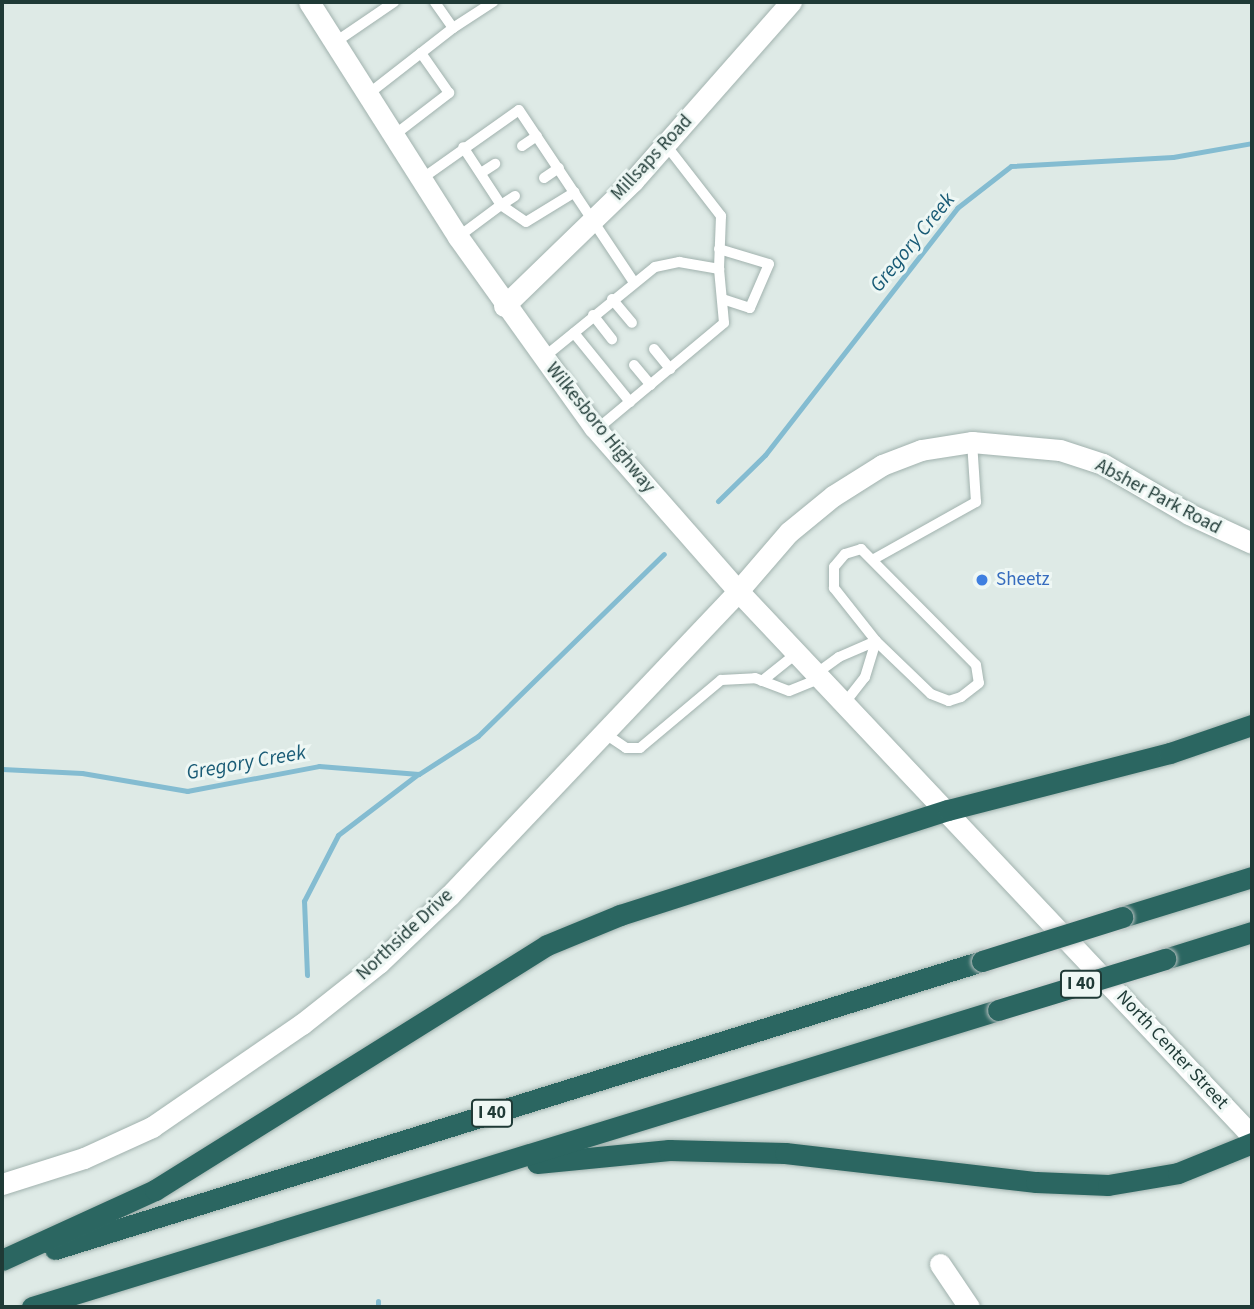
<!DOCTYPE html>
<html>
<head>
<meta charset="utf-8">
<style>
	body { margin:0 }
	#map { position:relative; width:1254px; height:1309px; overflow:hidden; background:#deeae6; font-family:"Source Sans 3",sans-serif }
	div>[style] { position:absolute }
	.stream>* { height:5px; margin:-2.5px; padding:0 2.5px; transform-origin:2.5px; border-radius:2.5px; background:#84bcd1 }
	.roads { filter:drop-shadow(0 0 2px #a1b2ae) drop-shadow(0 0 2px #a1b2ae) }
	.service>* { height:10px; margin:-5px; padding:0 5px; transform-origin:5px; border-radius:5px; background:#fff }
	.minor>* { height:21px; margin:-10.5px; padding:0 10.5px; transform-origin:10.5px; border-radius:10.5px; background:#fff }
	.tertiary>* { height:21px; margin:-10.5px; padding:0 10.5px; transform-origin:10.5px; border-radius:10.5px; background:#fff }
	.secondary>* { height:21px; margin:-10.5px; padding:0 10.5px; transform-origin:10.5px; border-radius:10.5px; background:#fff }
	.motorway>* { height:21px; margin:-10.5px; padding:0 10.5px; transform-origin:10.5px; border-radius:10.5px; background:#2b6661 }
	.bridges { filter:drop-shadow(0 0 2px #bcc4c3) drop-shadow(0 0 2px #bcc4c3) }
	.motorway-bridge>* { height:21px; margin:-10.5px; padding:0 10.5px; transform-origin:10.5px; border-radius:10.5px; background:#2b6661 }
	.dots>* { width:19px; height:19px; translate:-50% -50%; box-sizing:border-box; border:4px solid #eef7f4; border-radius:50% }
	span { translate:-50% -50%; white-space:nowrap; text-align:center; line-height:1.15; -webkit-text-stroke:6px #eef7f4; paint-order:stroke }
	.shield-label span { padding:2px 5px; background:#eef7f4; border:2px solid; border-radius:5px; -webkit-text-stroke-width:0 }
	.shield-label { font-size:18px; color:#1f3a36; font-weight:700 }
	.street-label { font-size:19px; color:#1f3a36 }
	.shop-label { font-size:19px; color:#366cbe }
	.left { translate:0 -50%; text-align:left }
	.water-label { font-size:21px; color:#195b76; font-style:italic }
	.frame { position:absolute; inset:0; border:4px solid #1f3a36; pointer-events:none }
</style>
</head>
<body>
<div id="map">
	<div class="stream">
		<div style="left:718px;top:501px;width:66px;rotate:-44.4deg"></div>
		<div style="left:765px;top:455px;width:313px;rotate:-52.1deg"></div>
		<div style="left:957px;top:208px;width:68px;rotate:-37.9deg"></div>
		<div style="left:1011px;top:166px;width:162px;rotate:-3.2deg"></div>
		<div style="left:1173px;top:157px;width:80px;rotate:-10deg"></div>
		<div style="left:2px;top:769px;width:80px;rotate:2.9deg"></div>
		<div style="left:82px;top:773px;width:107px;rotate:9.7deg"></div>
		<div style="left:187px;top:791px;width:134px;rotate:-10.7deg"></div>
		<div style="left:319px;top:766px;width:100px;rotate:4.6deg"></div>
		<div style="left:419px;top:774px;width:70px;rotate:-32.8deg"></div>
		<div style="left:478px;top:736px;width:260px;rotate:-44.4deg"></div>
		<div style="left:307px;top:975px;width:74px;rotate:-92.3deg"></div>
		<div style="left:304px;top:901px;width:74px;rotate:-62.7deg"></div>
		<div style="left:338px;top:835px;width:101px;rotate:-37.3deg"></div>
		<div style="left:378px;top:1307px;width:6px;rotate:-90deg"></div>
	</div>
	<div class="roads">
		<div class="service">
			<div style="left:453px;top:28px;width:48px;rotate:-33deg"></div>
			<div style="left:334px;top:43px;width:73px;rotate:-34.3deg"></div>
			<div style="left:367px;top:95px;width:109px;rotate:-37.9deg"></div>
			<div style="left:453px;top:28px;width:32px;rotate:-125deg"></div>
			<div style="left:393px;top:136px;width:71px;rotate:-37.5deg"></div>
			<div style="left:449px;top:93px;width:49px;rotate:-125deg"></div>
			<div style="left:666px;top:145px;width:90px;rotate:52.2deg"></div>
			<div style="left:721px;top:216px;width:53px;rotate:92.2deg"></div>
			<div style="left:522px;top:146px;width:18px;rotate:-34deg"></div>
			<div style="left:481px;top:173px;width:17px;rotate:-33deg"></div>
			<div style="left:544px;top:178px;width:18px;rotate:-34deg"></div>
			<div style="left:420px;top:180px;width:121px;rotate:-35.3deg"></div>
			<div style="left:519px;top:110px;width:206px;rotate:56.3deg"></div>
			<div style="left:515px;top:196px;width:17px;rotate:147deg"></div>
			<div style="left:501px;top:205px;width:30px;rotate:34deg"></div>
			<div style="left:526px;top:222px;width:57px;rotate:-31.5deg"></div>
			<div style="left:458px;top:237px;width:54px;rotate:-36.7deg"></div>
			<div style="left:501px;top:205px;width:69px;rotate:-123.2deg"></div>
			<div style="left:719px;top:249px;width:52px;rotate:16.7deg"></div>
			<div style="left:769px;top:264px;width:48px;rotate:113.4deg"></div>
			<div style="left:750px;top:308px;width:29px;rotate:-162deg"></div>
			<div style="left:612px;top:299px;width:31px;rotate:50deg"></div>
			<div style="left:593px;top:315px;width:31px;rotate:52deg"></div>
			<div style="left:574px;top:333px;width:89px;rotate:50.9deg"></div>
			<div style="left:654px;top:349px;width:26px;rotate:51deg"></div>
			<div style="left:543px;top:358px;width:144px;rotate:-39.1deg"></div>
			<div style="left:655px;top:267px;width:25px;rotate:-12deg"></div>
			<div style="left:679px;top:262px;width:41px;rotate:9.9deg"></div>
			<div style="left:719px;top:269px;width:54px;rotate:84.7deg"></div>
			<div style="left:724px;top:323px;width:167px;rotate:140.1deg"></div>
			<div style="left:634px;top:365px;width:26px;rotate:50deg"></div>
			<div style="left:861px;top:549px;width:163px;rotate:45.2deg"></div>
			<div style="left:976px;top:665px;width:18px;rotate:81deg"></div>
			<div style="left:979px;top:683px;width:23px;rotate:142deg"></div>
			<div style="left:961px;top:697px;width:13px;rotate:162deg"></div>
			<div style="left:949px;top:701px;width:19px;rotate:-159deg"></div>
			<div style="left:931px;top:694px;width:76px;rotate:-136.1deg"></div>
			<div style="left:876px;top:641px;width:68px;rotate:-128.4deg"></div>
			<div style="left:834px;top:588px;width:21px;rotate:-90deg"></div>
			<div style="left:834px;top:567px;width:17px;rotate:-50deg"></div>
			<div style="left:845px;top:554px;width:17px;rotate:-17deg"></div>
			<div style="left:874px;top:559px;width:117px;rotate:-29.2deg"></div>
			<div style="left:976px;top:502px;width:60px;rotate:-93.8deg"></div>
			<div style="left:817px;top:673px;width:27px;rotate:-36deg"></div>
			<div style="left:839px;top:657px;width:40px;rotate:-23.4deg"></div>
			<div style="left:876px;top:641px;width:38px;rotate:107deg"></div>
			<div style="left:865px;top:677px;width:34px;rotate:128deg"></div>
			<div style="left:762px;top:681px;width:45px;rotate:-38.7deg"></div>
			<div style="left:604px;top:733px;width:27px;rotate:34deg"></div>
			<div style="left:626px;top:748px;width:14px"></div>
			<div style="left:640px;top:748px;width:106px;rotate:-40deg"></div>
			<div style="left:721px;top:680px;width:34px;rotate:-3deg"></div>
			<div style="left:755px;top:678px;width:36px;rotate:21deg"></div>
			<div style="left:789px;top:691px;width:35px;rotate:-22deg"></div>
		</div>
		<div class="minor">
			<div style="left:738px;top:591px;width:78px;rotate:-49.2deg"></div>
			<div style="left:789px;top:532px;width:57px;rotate:-39.3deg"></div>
			<div style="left:833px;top:496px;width:58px;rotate:-32.3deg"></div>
			<div style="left:882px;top:465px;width:42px;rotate:-21deg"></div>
			<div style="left:921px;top:450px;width:52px;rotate:-8.9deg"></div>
			<div style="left:972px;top:442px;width:88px;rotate:5.2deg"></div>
			<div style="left:1060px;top:450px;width:45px;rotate:18deg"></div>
			<div style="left:1103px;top:464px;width:99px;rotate:30.2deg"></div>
			<div style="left:1189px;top:514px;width:69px;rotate:24.7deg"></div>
			<div style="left:940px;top:1264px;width:52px;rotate:56deg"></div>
		</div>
		<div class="tertiary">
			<div style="left:504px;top:306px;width:180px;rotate:-44.1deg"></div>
			<div style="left:633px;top:181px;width:239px;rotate:-48.6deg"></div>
			<div style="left:2px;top:1184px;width:86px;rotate:-17.6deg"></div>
			<div style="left:84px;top:1158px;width:75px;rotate:-24.5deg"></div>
			<div style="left:152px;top:1127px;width:182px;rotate:-34.5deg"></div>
			<div style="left:302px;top:1024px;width:98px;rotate:-38.4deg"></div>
			<div style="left:379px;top:963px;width:98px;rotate:-43.8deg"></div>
			<div style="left:450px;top:895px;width:419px;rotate:-46.5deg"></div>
		</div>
		<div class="secondary">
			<div style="left:309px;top:2px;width:278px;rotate:57.6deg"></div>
			<div style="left:458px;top:237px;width:234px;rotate:54.4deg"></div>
			<div style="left:594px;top:427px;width:218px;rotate:48.7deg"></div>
			<div style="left:738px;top:591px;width:749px;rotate:46.68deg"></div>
		</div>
		<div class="motorway">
			<div style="left:1122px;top:917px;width:136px;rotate:-17.1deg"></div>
			<div style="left:1165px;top:959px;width:91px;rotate:-17.2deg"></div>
			<div style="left:537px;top:1163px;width:133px;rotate:-5.6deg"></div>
			<div style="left:669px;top:1150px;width:116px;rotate:1.5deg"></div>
			<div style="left:785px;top:1153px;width:253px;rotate:6.6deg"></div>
			<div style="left:1036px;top:1182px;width:72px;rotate:2.4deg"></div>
			<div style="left:1108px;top:1185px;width:71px;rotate:-9.7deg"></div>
			<div style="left:1178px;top:1173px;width:80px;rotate:-22.1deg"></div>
			<div style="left:55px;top:1249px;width:971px;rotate:-17.26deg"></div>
			<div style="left:2px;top:1260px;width:168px;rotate:-24.6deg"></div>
			<div style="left:155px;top:1190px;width:462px;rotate:-32deg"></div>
			<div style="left:547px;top:945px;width:79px;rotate:-22.3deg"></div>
			<div style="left:620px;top:915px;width:344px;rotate:-17.8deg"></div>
			<div style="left:948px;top:810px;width:229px;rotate:-14.4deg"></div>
			<div style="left:1170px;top:753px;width:87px;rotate:-18.9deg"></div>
			<div style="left:32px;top:1307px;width:1011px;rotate:-17.09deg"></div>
		</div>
	</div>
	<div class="bridges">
		<div class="motorway-bridge">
			<div style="left:982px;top:961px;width:147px;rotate:-17.4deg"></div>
			<div style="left:998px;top:1010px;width:175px;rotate:-17deg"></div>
		</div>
	</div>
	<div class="dots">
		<div style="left:982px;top:580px;background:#3f7fe0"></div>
	</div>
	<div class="shield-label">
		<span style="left:1081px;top:984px">I 40</span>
		<span style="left:492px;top:1113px">I 40</span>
	</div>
	<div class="street-label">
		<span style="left:652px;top:158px;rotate:-47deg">Millsaps Road</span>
		<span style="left:600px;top:428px;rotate:51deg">Wilkesboro Highway</span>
		<span style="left:1158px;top:497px;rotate:28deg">Absher Park Road</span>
		<span style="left:405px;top:935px;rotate:-43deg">Northside Drive</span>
		<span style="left:1172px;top:1050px;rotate:47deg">North Center Street</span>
	</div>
	<div class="shop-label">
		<span class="left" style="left:996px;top:580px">Sheetz</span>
	</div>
	<div class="water-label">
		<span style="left:912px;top:242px;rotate:-51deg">Gregory Creek</span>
		<span style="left:246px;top:762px;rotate:-10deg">Gregory Creek</span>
	</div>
	<div class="frame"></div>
</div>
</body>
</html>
